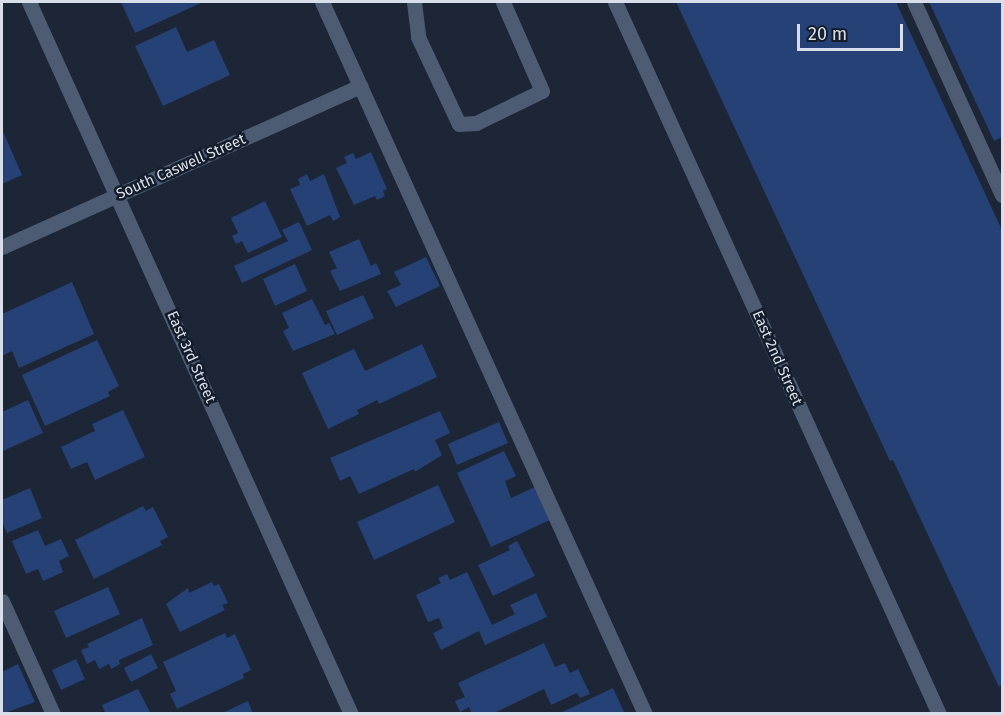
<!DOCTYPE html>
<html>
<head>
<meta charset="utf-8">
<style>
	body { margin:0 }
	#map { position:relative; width:1004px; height:715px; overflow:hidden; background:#1d2636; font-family:"Fira Sans",sans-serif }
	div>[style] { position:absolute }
	.building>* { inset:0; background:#254176 }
	.lane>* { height:15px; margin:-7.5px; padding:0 7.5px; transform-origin:7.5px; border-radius:7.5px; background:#4d5b73 }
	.street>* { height:15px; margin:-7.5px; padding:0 7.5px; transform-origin:7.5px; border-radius:7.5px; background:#4d5b73 }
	span { translate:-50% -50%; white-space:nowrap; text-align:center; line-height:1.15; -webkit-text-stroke:5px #141d2c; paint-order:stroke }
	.street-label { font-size:15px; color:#d9dfea }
	.frame { position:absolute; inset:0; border:3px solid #d9dfea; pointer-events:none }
	.scale { position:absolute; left:797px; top:24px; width:106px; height:27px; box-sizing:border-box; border:3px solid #d9dfea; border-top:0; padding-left:8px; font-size:18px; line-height:21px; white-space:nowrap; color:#d9dfea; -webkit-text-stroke:4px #141d2c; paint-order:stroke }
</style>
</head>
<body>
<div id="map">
	<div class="building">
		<div style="clip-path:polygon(121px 2px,203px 2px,135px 33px)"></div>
		<div style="clip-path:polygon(676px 2px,896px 2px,1002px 230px,1002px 685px,999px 687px,893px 460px,890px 461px)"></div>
		<div style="clip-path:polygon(929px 2px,1002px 2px,1002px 137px,994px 141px)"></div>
		<div style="clip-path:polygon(176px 27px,187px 52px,214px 40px,230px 75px,163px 106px,135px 46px)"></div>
		<div style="clip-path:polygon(2px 129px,22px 175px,2px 184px)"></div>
		<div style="clip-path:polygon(371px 152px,387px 189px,383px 191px,385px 196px,377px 200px,375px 196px,354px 205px,336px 168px,347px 163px,344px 157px,353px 153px,356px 159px)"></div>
		<div style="clip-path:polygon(307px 174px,310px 181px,324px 174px,340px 217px,333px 221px,330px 215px,307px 226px,290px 189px,300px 185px,298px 179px)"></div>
		<div style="clip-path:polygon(265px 201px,282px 237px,248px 253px,242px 241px,236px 244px,232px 236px,238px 233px,231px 218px)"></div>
		<div style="clip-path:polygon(299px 222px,312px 250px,242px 283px,234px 266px,288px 241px,282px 230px)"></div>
		<div style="clip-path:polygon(359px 239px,371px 266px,376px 263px,381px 274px,340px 291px,330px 271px,337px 268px,329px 252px)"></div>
		<div style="clip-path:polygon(426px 257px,440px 286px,396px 307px,387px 291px,401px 285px,394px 272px)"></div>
		<div style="clip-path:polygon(295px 264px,307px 291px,275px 306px,263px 279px)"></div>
		<div style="clip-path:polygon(72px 282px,94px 334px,19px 368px,12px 351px,2px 356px,2px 314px)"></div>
		<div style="clip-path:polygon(363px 295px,374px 318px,337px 335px,326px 311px)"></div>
		<div style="clip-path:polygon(312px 299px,325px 325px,329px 323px,335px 334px,293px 351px,283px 331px,289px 328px,282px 313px)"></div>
		<div style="clip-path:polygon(97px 340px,119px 386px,108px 392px,110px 396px,45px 426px,22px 375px)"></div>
		<div style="clip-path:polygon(422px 344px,437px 377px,379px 404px,377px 400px,357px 410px,359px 414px,328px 429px,302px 373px,354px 349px,365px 371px)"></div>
		<div style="clip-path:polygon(28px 400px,43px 433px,3px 451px,2px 412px)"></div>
		<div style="clip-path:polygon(123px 410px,145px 457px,95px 480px,87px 462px,71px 469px,61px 447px,95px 431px,92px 424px)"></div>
		<div style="clip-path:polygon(440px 411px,450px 433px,435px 440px,442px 455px,415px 472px,414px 469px,359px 494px,350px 476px,340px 481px,330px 458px)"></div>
		<div style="clip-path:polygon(499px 422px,508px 443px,457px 465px,448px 444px)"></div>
		<div style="clip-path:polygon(504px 451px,516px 476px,505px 481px,511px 498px,535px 487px,550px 520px,491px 547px,457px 473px)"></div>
		<div style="clip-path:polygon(438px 485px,455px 522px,374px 560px,357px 522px)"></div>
		<div style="clip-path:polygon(30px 488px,42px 518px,7px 533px,2px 521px,2px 500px)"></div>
		<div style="clip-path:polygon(143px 506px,146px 511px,153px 507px,168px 537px,160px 541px,162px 545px,94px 579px,75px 540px)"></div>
		<div style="clip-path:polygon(38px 530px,45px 546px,61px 539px,69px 556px,59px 561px,63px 572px,43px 581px,38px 569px,26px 574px,12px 541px)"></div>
		<div style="clip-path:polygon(517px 541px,535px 576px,493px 596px,478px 565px,510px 550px,508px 546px)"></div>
		<div style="clip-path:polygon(467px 572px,492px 625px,515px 614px,510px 605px,536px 593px,547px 617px,485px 645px,479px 631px,441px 650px,433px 633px,443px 628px,439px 618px,428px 622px,416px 595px,441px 583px,438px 578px,447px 574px,450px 580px)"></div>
		<div style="clip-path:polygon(212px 582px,214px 586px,219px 584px,228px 603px,222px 605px,225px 610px,180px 632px,166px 604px,188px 588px,189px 593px)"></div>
		<div style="clip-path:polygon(108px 587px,120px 614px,66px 638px,54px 611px)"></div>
		<div style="clip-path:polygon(142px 618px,153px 645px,119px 660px,120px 664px,111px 669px,109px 664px,99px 669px,95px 660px,87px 664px,81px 650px,89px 647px,87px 644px)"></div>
		<div style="clip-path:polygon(225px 633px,227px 638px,235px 634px,251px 670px,243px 674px,244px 678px,177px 709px,170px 694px,176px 691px,163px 662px)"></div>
		<div style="clip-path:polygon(544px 643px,555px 667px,565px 663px,570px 673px,578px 669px,590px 694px,580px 698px,577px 693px,551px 705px,544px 689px,492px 714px,472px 714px,469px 707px,460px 712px,455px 701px,465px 697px,458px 683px)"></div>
		<div style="clip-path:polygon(151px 654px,158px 668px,131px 682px,124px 668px)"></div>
		<div style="clip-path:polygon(76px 659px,85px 679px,61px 690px,52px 670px)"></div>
		<div style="clip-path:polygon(18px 664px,35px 702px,2px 714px,2px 672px)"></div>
		<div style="clip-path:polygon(613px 688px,625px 714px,558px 714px)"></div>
		<div style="clip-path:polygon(138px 689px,151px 714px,106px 714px,102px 705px)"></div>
		<div style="clip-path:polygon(248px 701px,253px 714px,220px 714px)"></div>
	</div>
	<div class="lane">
		<div style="left:322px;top:2px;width:782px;rotate:65.6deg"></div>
		<div style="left:414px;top:2px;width:35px;rotate:83deg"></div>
		<div style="left:418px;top:37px;width:96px;rotate:64.8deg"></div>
		<div style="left:459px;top:124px;width:17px;rotate:-3deg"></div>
		<div style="left:476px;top:123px;width:73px;rotate:-25.9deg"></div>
		<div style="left:542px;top:91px;width:97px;rotate:-113.7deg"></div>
		<div style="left:914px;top:2px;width:212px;rotate:65.5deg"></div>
		<div style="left:2px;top:601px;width:124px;rotate:65.7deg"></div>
	</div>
	<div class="street">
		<div style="left:29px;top:2px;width:781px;rotate:65.67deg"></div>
		<div style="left:615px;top:2px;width:782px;rotate:65.53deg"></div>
		<div style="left:2px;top:247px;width:393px;rotate:-24.2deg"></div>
	</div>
	<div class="street-label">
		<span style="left:181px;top:167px;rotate:-24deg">South Caswell Street</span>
		<span style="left:191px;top:357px;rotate:66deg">East 3rd Street</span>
		<span style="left:777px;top:358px;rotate:66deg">East 2nd Street</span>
	</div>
	<div class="frame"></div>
	<div class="scale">20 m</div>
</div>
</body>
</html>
